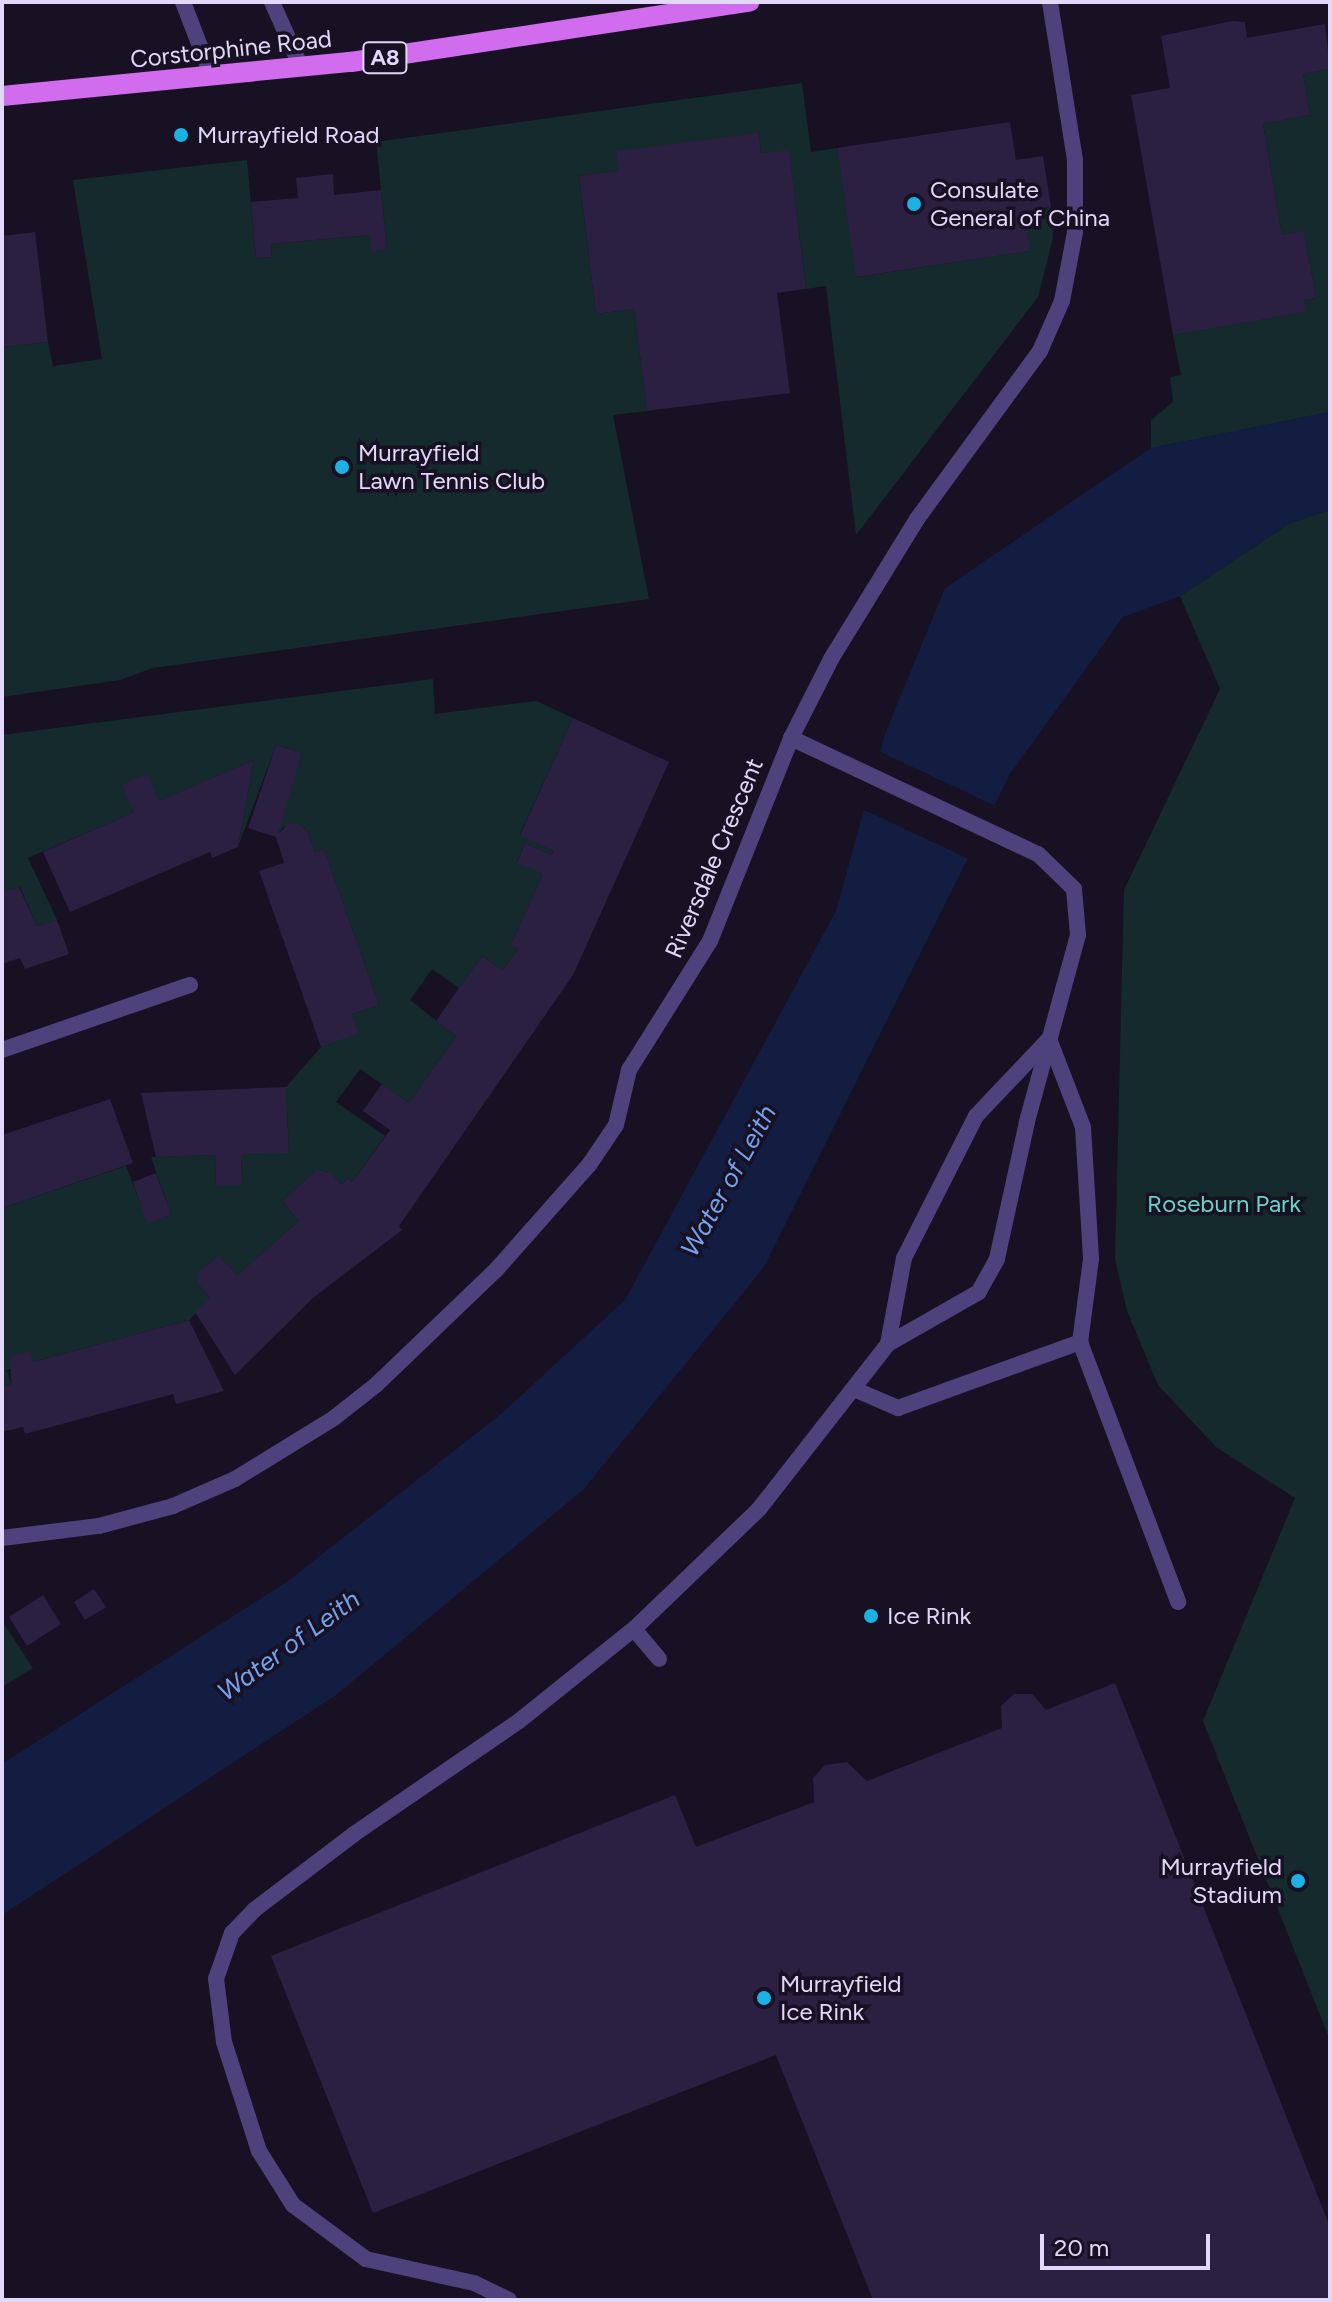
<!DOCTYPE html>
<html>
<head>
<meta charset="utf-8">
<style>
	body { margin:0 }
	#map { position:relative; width:1332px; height:2302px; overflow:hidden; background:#171123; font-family:Figtree,sans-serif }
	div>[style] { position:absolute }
	.green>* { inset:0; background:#152a2c }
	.water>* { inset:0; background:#121d41 }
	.pier>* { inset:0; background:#171123 }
	.building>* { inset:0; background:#2b1f42 }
	.service>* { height:16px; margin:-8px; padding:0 8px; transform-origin:8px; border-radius:8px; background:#4d427c }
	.minor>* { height:16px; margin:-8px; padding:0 8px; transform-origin:8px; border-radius:8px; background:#4d427c }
	.primary>* { height:20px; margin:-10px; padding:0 10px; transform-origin:10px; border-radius:10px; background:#d06ced }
	.dots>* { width:22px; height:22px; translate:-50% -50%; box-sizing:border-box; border:4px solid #171123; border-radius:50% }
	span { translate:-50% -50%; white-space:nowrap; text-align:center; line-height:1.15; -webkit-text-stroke:7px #171123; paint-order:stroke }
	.shield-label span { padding:2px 6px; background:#171123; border:2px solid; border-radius:6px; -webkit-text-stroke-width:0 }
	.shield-label { font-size:22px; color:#e1d8fa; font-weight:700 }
	.street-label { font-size:24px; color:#e1d8fa }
	.poi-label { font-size:24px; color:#e1d8fa }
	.left { translate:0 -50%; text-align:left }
	.right { translate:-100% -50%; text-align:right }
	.park-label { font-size:24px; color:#6cd2c8 }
	.water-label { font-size:26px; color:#72a2ee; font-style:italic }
	.frame { position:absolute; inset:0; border:4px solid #e1d8fa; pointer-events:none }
	.scale { position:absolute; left:1040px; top:2234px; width:170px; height:36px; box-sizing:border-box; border:4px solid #e1d8fa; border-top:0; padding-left:10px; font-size:24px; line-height:28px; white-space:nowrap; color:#e1d8fa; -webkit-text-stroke:6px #171123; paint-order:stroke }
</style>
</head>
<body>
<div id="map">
	<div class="green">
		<div style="clip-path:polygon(1330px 69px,1330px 412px,1151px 448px,1151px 420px,1173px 402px,1170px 377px,1181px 375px,1173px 335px,1305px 312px,1304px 300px,1316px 298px,1304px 231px,1282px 235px,1263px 124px,1310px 115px,1303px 74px)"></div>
		<div style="clip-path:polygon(802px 83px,811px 152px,837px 148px,857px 277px,1029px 251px,1024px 212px,1051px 207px,1053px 238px,1038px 297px,856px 535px,826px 286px,806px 289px,789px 151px,761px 153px,759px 133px,618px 171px,579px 176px,596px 314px,634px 309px,647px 411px,613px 415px,649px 599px,153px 668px,120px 680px,2px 697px,2px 347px,48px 342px,53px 366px,102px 359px,73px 180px,247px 160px,256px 258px,272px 257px,271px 244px,370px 235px,387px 248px,376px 142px)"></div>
		<div style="clip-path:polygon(1330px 510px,1330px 2040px,1203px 1721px,1295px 1498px,1216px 1447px,1158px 1385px,1127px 1311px,1115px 1259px,1124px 890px,1220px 689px,1180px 596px,1290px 523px)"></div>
		<div style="clip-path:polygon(433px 679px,435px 714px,536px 701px,573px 718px,520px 834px,554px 851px,552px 855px,525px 843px,517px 862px,543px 874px,510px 946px,518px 949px,503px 970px,482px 956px,459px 988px,432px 969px,410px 1000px,456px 1036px,409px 1103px,360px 1069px,336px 1102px,385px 1136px,352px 1182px,348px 1178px,341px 1185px,331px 1172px,316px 1170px,282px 1201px,299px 1221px,237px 1275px,219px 1255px,199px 1273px,198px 1284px,210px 1298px,189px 1320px,14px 1367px,7px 1370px,11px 1384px,2px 1387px,2px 1208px,126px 1166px,148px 1223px,171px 1215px,151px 1157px,215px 1155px,216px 1185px,242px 1185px,241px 1154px,289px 1152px,286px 1087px,321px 1047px,358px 1034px,352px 1014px,379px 1005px,324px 849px,315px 852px,308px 832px,299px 824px,283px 827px,276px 837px,302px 753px,276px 745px,238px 847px,254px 760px,28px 858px,57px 920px,37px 926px,20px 887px,2px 892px,2px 735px)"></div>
		<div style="clip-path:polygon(2px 1621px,33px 1668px,2px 1687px)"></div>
	</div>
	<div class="water">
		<div style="clip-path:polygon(1330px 412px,1330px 510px,1290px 523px,1180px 596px,1123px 617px,1010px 774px,764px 1267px,583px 1490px,336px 1695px,2px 1915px,2px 1764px,288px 1581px,501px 1414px,625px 1300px,836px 911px,885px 734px,945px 588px,1151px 448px)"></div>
	</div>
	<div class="pier">
		<div style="clip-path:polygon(876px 750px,998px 807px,971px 860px,860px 808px)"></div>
	</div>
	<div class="building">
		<div style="clip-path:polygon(1232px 21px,1245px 22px,1247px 38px,1325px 24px,1330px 69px,1303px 74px,1310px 115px,1263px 124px,1282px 235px,1304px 231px,1316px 298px,1304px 300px,1306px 312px,1173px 335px,1131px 95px,1170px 88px,1161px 36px)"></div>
		<div style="clip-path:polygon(1010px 122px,1016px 160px,1043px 156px,1051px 207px,1024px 212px,1030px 251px,856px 277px,837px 148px)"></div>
		<div style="clip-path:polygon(759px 133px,761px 153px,789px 150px,806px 289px,777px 293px,790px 393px,647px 411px,634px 309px,596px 314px,579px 176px,618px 171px,616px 151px)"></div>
		<div style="clip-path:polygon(333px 174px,334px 195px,381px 190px,387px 249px,372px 251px,370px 235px,271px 244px,272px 257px,256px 258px,251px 202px,298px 198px,296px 178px)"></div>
		<div style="clip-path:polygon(35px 232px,48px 342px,2px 347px,2px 236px)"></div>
		<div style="clip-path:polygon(573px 718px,669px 762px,573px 975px,399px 1226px,402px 1230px,313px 1298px,235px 1375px,195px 1312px,210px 1298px,198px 1284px,198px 1273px,219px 1255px,237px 1275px,299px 1221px,282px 1201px,316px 1170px,331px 1172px,341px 1185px,348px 1178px,352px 1182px,390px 1130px,363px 1111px,382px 1084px,409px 1103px,456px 1036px,436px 1021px,459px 988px,482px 956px,503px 970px,518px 949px,510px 946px,543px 874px,517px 863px,525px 843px,552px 855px,554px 851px,520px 835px)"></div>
		<div style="clip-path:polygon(276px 745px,302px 753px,278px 834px,288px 824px,299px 824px,308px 832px,315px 852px,324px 849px,379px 1005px,352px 1014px,359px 1034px,321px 1047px,259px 871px,284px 863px,276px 837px,248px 828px)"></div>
		<div style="clip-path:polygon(254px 760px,238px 847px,212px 858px,210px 852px,70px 912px,43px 852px,134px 812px,122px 785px,147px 774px,159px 801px)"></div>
		<div style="clip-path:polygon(19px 887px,37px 926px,57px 920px,69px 954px,25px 969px,20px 958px,2px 964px,2px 892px)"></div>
		<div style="clip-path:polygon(286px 1087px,289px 1153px,241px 1154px,242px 1185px,216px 1186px,215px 1155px,156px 1157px,141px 1093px)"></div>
		<div style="clip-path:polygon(110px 1099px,133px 1163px,2px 1208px,2px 1135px)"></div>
		<div style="clip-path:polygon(156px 1173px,171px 1215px,147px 1224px,133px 1182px)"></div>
		<div style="clip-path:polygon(189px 1320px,224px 1391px,176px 1404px,173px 1394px,25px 1434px,23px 1427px,2px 1432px,2px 1387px,11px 1384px,10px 1356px,30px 1351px,33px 1362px)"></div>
		<div style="clip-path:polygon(94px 1589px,106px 1607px,85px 1620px,74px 1602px)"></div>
		<div style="clip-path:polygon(43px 1595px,61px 1624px,27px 1646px,9px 1617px)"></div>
		<div style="clip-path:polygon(1115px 1683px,1330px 2227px,1330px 2300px,873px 2300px,776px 2055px,373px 2213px,271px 1956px,675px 1795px,696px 1847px,814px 1802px,813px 1778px,825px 1765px,847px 1762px,867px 1781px,1002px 1728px,1001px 1706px,1014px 1694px,1032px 1694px,1046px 1710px)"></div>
	</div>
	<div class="service">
		<div style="left:183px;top:2px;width:80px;rotate:68.9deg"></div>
		<div style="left:272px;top:2px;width:71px;rotate:66deg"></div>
		<div style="left:791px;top:738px;width:273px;rotate:25.2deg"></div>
		<div style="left:1038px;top:854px;width:50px;rotate:44.2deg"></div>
		<div style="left:1074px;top:889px;width:46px;rotate:85deg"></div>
		<div style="left:1078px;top:935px;width:194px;rotate:105.3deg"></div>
		<div style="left:1027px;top:1122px;width:140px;rotate:102.4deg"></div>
		<div style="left:997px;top:1259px;width:38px;rotate:119deg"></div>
		<div style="left:979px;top:1292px;width:105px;rotate:150.3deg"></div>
		<div style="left:1049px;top:1039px;width:94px;rotate:68.9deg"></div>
		<div style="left:1083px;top:1127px;width:132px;rotate:86.5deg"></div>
		<div style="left:1091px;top:1259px;width:84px;rotate:97.5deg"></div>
		<div style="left:856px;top:1390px;width:46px;rotate:23.2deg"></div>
		<div style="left:898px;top:1408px;width:194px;rotate:-19.9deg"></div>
		<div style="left:1080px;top:1342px;width:278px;rotate:69.3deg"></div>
		<div style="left:634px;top:1629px;width:39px;rotate:50deg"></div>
		<div style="left:509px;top:2300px;width:39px;rotate:-154deg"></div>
		<div style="left:474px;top:2283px;width:111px;rotate:-167.5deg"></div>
		<div style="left:366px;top:2259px;width:91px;rotate:-143.5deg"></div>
		<div style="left:293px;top:2205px;width:64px;rotate:-122.2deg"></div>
		<div style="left:259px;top:2151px;width:114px;rotate:-107.8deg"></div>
		<div style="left:224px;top:2042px;width:64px;rotate:-97.2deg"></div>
		<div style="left:216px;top:1979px;width:49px;rotate:-70.8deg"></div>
		<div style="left:232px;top:1933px;width:32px;rotate:-46deg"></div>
		<div style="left:254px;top:1910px;width:126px;rotate:-37.2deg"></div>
		<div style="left:354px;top:1834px;width:200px;rotate:-34.4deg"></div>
		<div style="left:519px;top:1721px;width:147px;rotate:-38.7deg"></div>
		<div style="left:634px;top:1629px;width:173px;rotate:-43.8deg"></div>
		<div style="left:759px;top:1509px;width:209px;rotate:-52deg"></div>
		<div style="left:888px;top:1344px;width:87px;rotate:-79.5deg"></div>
		<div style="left:904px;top:1258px;width:159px;rotate:-63.1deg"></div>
		<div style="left:976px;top:1116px;width:106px;rotate:-46.5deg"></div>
	</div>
	<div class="minor">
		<div style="left:2px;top:1050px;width:199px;rotate:-19.1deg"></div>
		<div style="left:2px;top:1538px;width:98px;rotate:-7.1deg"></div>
		<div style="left:99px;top:1526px;width:77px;rotate:-15.1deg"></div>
		<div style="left:173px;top:1506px;width:68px;rotate:-23.5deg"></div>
		<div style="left:235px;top:1479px;width:116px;rotate:-31.6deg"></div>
		<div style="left:334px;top:1418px;width:55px;rotate:-38.3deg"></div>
		<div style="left:377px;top:1384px;width:165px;rotate:-43.8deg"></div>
		<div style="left:496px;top:1270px;width:140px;rotate:-48.5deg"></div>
		<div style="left:589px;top:1165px;width:48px;rotate:-56deg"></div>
		<div style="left:616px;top:1125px;width:57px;rotate:-76.7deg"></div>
		<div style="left:629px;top:1070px;width:152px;rotate:-57.9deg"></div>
		<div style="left:710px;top:941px;width:219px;rotate:-68.2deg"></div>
		<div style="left:791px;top:738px;width:89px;rotate:-63.1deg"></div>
		<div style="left:831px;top:659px;width:164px;rotate:-58.4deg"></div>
		<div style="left:917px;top:519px;width:208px;rotate:-53.8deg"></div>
		<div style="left:1040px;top:351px;width:55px;rotate:-66.3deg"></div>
		<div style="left:1062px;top:301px;width:70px;rotate:-79.3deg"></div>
		<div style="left:1075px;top:232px;width:72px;rotate:-90deg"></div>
		<div style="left:1075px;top:160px;width:160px;rotate:-99deg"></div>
	</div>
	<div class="primary">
		<div style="left:2px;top:96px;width:351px;rotate:-5.6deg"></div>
		<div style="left:351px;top:62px;width:403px;rotate:-8.6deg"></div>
	</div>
	<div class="dots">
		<div style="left:181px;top:135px;background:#1bb1e3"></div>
		<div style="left:914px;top:204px;background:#1bb1e3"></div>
		<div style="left:342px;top:467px;background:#1bb1e3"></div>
		<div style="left:871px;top:1616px;background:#1bb1e3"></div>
		<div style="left:1298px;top:1881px;background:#1bb1e3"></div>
		<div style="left:764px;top:1998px;background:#1bb1e3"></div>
	</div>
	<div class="shield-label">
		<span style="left:385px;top:58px">A8</span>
	</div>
	<div class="street-label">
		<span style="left:231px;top:49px;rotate:-6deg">Corstorphine Road</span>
		<span style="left:714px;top:858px;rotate:-67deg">Riversdale Crescent</span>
	</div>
	<div class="poi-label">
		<span class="left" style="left:197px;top:135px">Murrayfield Road</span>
		<span class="left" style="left:930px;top:204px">Consulate<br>General of China</span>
		<span class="left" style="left:358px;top:467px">Murrayfield<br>Lawn Tennis Club</span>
		<span class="left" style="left:887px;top:1616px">Ice Rink</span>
		<span class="right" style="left:1282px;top:1881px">Murrayfield<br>Stadium</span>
		<span class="left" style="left:780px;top:1998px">Murrayfield<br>Ice Rink</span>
	</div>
	<div class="park-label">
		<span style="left:1224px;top:1204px">Roseburn Park</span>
	</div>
	<div class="water-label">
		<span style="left:729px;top:1181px;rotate:-61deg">Water of Leith</span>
		<span style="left:289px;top:1646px;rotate:-36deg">Water of Leith</span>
	</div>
	<div class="frame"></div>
	<div class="scale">20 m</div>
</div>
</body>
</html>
